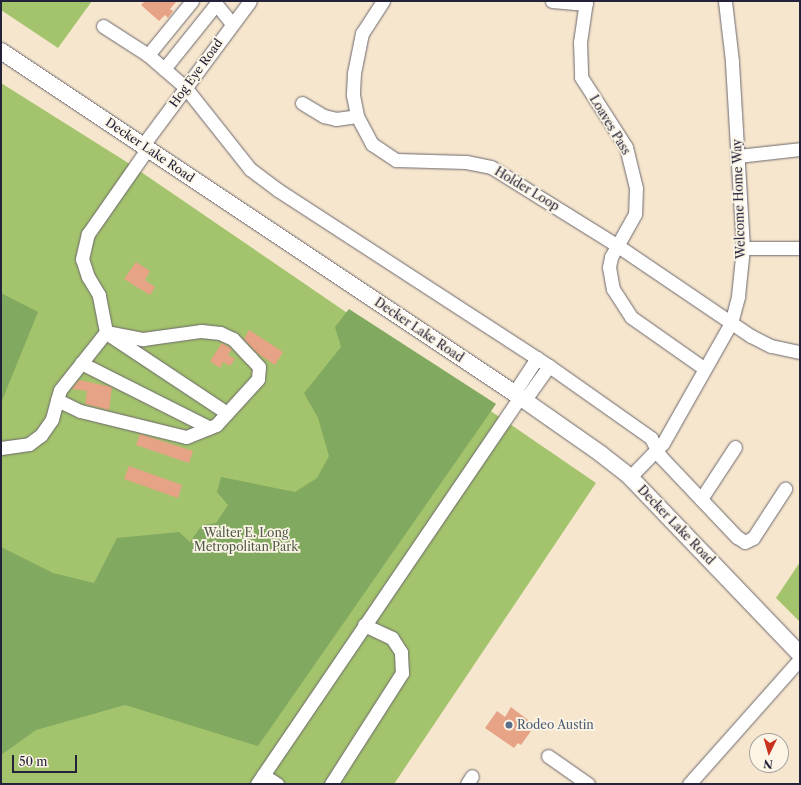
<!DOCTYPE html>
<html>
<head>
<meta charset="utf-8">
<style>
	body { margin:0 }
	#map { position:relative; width:801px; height:785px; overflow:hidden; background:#f6e6cd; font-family:"Libre Caslon Text",serif }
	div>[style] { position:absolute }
	.green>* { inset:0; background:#a3c36c }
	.forest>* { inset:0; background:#82a960 }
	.building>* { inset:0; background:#e7a386 }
	.roads { filter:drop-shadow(0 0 1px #6c676e) drop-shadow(0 0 1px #6c676e) }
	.minor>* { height:13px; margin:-6.5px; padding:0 6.5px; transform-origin:6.5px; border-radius:6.5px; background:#fff }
	.major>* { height:16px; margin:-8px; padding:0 8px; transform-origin:8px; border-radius:8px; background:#fff }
	.dots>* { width:11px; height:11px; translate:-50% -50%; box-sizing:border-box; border:2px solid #fcf5e5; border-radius:50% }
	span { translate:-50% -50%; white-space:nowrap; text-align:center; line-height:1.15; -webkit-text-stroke:3.5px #fcf5e5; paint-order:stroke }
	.street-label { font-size:12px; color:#22223b }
	.park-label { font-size:12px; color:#4f5a4c }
	.service-label { font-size:12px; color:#4e5e75 }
	.left { translate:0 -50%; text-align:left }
	.frame { position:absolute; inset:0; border:2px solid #22223b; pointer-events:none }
	.north { position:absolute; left:749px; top:733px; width:40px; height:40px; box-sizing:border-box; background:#fcf5e5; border:1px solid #a5a1a1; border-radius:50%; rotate:185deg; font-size:11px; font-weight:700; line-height:16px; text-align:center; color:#22223b }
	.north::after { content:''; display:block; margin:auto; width:14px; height:18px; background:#c8321e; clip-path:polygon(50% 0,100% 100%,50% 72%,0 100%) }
	.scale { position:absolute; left:12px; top:755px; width:65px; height:18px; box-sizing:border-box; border:2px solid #22223b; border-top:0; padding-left:5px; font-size:12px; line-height:14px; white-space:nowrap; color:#22223b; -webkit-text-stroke:3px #fcf5e5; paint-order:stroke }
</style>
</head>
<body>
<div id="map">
	<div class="green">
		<div style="clip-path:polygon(1px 1px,92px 1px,58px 48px,1px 10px)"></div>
		<div style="clip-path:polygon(1px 83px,125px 161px,596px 483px,394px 784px,1px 784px)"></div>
		<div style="clip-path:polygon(800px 562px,800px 622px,776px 598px)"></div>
	</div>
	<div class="forest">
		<div style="clip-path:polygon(1px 293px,38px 312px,1px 403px)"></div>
		<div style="clip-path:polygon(349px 309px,496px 404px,258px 746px,125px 705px,36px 730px,1px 755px,1px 547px,53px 573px,94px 583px,117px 538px,179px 532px,190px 542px,202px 525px,216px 523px,228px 505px,217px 492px,221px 477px,295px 492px,317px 478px,329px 456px,318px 418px,304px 393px,341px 347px,335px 327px)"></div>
	</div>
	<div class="building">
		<div style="clip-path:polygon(145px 1px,177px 1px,170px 9px,173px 11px,168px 18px,165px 15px,159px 21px,141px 5px)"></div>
		<div style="clip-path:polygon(136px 262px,150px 271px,145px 280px,155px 287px,150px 295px,124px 279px)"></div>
		<div style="clip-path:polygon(249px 330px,283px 352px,275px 365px,257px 353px,244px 339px)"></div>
		<div style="clip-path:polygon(222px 343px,232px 349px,228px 355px,235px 359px,230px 366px,223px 362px,220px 368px,210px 361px)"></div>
		<div style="clip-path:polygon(79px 380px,112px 387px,109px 410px,85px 404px,87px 391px,72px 389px)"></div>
		<div style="clip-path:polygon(140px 434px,193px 451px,189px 463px,136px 445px)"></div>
		<div style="clip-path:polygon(129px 466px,182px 485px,178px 498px,124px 479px)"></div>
		<div style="clip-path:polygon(511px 707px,532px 723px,528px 729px,531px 731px,521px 745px,518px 743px,514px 748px,485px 728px,497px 711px,505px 717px)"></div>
	</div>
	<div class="roads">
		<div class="minor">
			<div style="left:192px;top:1px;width:70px;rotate:129.2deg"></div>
			<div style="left:148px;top:55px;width:49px;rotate:40.9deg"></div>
			<div style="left:185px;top:87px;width:105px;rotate:51.6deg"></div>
			<div style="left:250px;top:169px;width:35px;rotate:37deg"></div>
			<div style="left:278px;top:190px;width:323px;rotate:33deg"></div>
			<div style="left:549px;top:366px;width:125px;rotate:35.2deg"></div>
			<div style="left:651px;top:438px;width:20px;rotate:63deg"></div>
			<div style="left:660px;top:456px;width:112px;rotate:46.5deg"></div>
			<div style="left:737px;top:537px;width:9px;rotate:32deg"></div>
			<div style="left:745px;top:542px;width:9px;rotate:-27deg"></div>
			<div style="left:753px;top:538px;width:59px;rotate:-56.9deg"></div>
			<div style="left:383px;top:1px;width:38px;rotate:123deg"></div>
			<div style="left:362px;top:33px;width:41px;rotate:101.3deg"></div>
			<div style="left:354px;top:73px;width:22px;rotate:93deg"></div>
			<div style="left:353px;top:95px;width:21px;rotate:79deg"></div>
			<div style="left:357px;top:116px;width:32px;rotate:62deg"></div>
			<div style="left:372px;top:144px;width:29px;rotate:34deg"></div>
			<div style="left:396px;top:160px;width:70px;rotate:1.6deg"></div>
			<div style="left:466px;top:162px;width:25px;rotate:11deg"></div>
			<div style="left:491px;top:167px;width:150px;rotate:31.9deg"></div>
			<div style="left:618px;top:246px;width:161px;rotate:34.1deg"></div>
			<div style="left:751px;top:336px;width:22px;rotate:27deg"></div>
			<div style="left:771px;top:346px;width:30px;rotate:12deg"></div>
			<div style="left:552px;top:1px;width:34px;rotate:5deg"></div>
			<div style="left:586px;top:1px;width:41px;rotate:98.3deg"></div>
			<div style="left:580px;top:42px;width:35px;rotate:88deg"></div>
			<div style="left:581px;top:77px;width:83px;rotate:57.3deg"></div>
			<div style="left:626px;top:147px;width:42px;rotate:76.3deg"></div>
			<div style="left:636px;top:188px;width:26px;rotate:92deg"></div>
			<div style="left:635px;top:214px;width:49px;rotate:119.2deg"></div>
			<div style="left:611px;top:257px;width:10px;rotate:101deg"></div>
			<div style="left:609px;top:267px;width:22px;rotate:80deg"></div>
			<div style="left:613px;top:289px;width:33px;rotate:57deg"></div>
			<div style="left:631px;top:317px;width:90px;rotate:35.1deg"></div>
			<div style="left:103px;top:26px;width:54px;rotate:32.8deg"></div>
			<div style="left:164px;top:69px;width:83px;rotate:-51.3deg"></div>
			<div style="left:216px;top:4px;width:26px;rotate:51deg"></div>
			<div style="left:302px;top:103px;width:26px;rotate:31deg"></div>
			<div style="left:324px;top:116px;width:12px;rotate:14deg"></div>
			<div style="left:336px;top:119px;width:21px;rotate:-8deg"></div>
			<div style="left:143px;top:145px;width:179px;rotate:-53.4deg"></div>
			<div style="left:738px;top:156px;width:62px;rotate:-6.4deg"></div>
			<div style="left:743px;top:248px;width:57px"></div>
			<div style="left:106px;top:332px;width:38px;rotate:11deg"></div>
			<div style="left:143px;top:339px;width:59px;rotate:-7.9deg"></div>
			<div style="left:201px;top:331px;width:19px;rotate:6deg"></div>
			<div style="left:220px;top:333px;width:14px;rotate:25deg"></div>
			<div style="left:233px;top:339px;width:26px;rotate:47deg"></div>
			<div style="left:251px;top:358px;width:12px;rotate:48deg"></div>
			<div style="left:259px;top:367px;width:12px;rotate:95deg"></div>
			<div style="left:258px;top:379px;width:62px;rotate:132.4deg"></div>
			<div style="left:216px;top:425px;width:32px;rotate:158deg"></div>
			<div style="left:186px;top:437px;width:109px;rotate:-166.2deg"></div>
			<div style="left:80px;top:411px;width:25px;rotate:-154deg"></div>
			<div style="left:57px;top:400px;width:10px;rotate:-73deg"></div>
			<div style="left:60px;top:390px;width:74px;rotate:-51.6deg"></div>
			<div style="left:106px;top:332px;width:38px;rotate:-101deg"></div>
			<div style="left:99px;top:295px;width:21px;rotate:-121deg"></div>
			<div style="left:88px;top:277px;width:19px;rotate:-108deg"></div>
			<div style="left:82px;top:259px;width:26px;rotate:-77deg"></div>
			<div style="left:88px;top:234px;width:105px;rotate:-55.1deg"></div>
			<div style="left:111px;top:336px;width:139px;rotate:33.6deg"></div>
			<div style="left:81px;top:363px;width:144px;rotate:26.7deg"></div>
			<div style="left:514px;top:393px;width:42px;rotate:-56.7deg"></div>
			<div style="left:524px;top:401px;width:43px;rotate:-54.5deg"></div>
			<div style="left:1px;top:448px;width:28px;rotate:-8deg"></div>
			<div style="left:29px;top:444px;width:15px;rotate:-37deg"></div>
			<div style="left:41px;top:435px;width:19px;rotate:-55deg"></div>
			<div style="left:52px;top:419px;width:20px;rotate:-75deg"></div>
			<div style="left:630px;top:477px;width:47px;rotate:-45.9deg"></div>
			<div style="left:663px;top:443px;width:138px;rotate:-60.5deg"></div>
			<div style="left:731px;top:323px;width:28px;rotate:-75deg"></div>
			<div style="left:738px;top:296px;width:48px;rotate:-84.1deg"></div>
			<div style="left:743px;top:248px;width:187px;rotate:-93.4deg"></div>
			<div style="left:732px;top:61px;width:60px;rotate:-96.7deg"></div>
			<div style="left:701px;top:499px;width:62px;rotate:-56.8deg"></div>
			<div style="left:548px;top:756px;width:49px;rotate:35deg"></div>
			<div style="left:263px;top:775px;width:17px;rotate:33deg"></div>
			<div style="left:257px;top:784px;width:467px;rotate:-55.8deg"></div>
			<div style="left:331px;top:784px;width:132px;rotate:-57.4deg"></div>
			<div style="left:402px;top:673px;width:21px;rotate:-93deg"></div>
			<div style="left:401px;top:652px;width:17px;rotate:-123deg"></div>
			<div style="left:392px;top:638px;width:31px;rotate:-155deg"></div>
			<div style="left:467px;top:784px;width:9px;rotate:-58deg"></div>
			<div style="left:689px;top:784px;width:167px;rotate:-48.4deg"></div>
		</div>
		<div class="major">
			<div style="left:1px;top:51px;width:617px;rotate:33.69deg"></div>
			<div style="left:514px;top:393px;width:106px;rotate:35deg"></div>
			<div style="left:601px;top:454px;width:37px;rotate:38deg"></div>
			<div style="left:630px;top:477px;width:245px;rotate:46.2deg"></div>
		</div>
	</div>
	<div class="dots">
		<div style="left:509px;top:725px;background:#5c6f8a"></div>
	</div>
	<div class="street-label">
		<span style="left:196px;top:73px;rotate:-54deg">Hog Eye Road</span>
		<span style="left:610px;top:125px;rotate:59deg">Loaves Pass</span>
		<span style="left:150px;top:150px;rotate:34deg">Decker Lake Road</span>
		<span style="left:527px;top:189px;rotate:31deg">Holder Loop</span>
		<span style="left:739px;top:199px;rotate:-92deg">Welcome Home Way</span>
		<span style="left:419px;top:330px;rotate:34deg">Decker Lake Road</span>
		<span style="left:676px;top:525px;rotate:46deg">Decker Lake Road</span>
	</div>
	<div class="park-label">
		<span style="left:246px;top:540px">Walter E. Long<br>Metropolitan Park</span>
	</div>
	<div class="service-label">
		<span class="left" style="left:517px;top:725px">Rodeo Austin</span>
	</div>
	<div class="frame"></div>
	<div class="north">N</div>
	<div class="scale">50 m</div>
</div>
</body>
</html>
